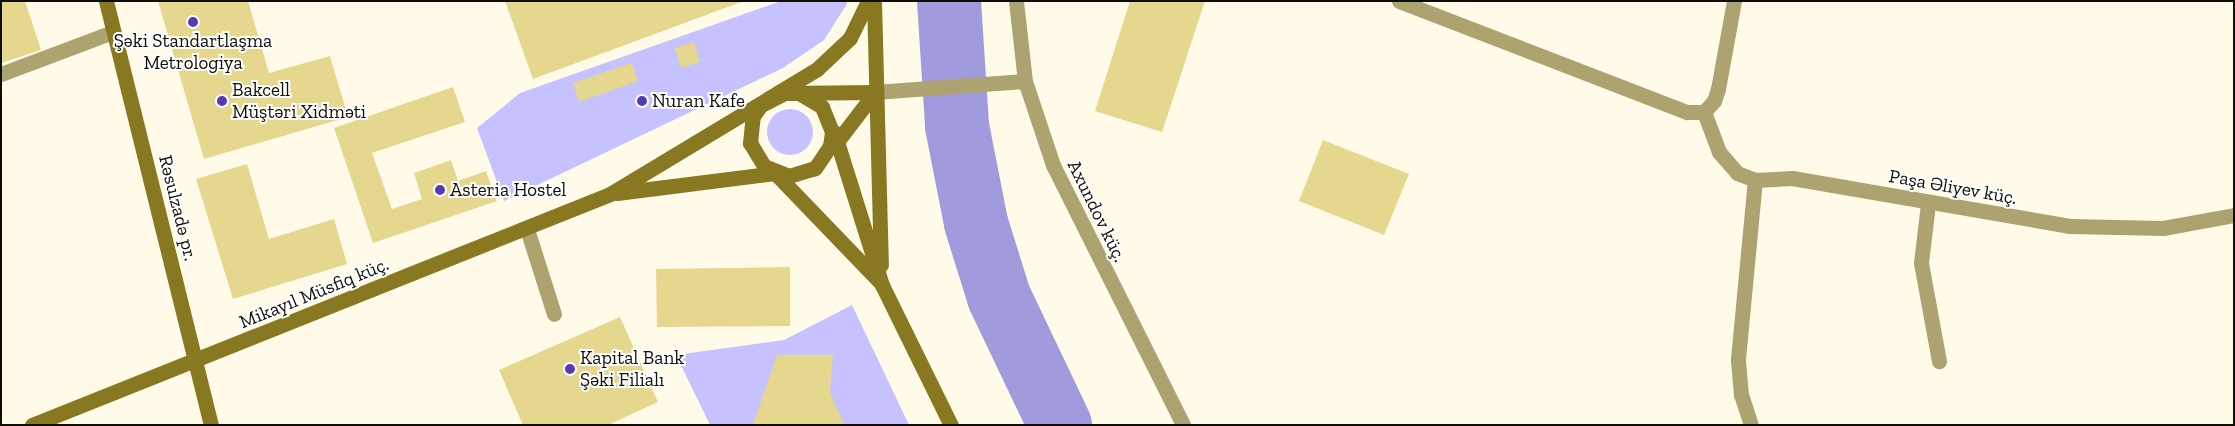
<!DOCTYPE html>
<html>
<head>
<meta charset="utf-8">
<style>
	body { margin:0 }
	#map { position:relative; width:2235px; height:426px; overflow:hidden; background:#fffbe8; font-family:"Zilla Slab",serif }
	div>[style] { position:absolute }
	.green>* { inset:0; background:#c6c2ff }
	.round { border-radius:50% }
	.river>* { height:64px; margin:-32px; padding:0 32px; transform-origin:32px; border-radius:32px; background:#a09bdc }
	.building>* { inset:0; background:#e6d78e }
	.lane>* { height:15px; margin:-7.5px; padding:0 7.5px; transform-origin:7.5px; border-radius:7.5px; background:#ada371 }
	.street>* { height:15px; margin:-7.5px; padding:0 7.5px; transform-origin:7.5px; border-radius:7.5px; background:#ada371 }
	.secondary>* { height:15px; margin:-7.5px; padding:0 7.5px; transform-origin:7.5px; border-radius:7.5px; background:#897822 }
	.dots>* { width:14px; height:14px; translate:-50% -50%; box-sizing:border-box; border:2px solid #fff; border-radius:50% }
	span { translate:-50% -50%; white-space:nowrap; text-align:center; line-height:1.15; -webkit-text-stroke:4px #fff; paint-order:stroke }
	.poi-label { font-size:19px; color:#0f0e06 }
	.left { translate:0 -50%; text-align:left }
	.street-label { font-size:19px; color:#0f0e06 }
	.frame { position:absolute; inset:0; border:2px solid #0f0e06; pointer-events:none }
</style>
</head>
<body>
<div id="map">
	<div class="green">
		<div style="clip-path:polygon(781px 1px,847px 1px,847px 4px,824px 40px,783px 68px,504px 201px,477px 128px,520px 93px)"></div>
		<div class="round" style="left:767px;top:109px;width:46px;height:46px"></div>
		<div style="clip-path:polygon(852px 305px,909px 425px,710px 425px,676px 355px,784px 340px)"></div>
	</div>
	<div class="river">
		<div style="left:949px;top:1px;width:125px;rotate:86.3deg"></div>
		<div style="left:957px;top:126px;width:99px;rotate:78.9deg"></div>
		<div style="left:976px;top:223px;width:77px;rotate:72.7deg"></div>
		<div style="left:999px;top:297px;width:142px;rotate:64.5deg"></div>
	</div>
	<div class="building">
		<div style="clip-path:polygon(1px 1px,25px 1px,41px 50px,1px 63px)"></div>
		<div style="clip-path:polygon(158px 1px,248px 1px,269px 73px,330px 56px,348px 117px,204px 159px)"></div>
		<div style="clip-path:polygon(505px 1px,744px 1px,533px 79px)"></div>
		<div style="clip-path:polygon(1130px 1px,1205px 1px,1162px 132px,1095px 111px)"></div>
		<div style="clip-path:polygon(694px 42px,700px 62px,681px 68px,675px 48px)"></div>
		<div style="clip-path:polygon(632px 63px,638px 81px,579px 102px,573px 83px)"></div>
		<div style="clip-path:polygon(453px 87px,465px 122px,372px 153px,392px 209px,422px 199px,414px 173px,451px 160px,458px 181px,486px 171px,497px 201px,373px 243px,334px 128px)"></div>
		<div style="clip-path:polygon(1323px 140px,1409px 174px,1384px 235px,1299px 201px)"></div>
		<div style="clip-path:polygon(247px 164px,269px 239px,334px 219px,347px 264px,233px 299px,196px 179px)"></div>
		<div style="clip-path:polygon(790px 267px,790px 326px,657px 327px,656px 269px)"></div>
		<div style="clip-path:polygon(620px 317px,658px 402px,608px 425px,523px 425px,499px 370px)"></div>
		<div style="clip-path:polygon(777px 355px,833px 355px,830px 392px,844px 425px,753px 425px)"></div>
	</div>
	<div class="lane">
		<div style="left:527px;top:229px;width:89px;rotate:72.4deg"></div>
	</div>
	<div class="street">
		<div style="left:1016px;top:1px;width:81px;rotate:83.6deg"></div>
		<div style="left:1025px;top:81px;width:89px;rotate:71.6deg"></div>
		<div style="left:1053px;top:165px;width:291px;rotate:63.4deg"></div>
		<div style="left:1399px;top:1px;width:309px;rotate:21.1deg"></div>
		<div style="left:1687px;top:112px;width:17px"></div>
		<div style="left:1704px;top:112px;width:15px;rotate:-48deg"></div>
		<div style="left:1714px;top:101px;width:13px;rotate:-72deg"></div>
		<div style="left:1718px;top:89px;width:89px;rotate:-79.7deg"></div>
		<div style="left:1px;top:74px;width:120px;rotate:-20.6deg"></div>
		<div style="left:875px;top:92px;width:150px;rotate:-4.2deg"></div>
		<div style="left:1704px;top:112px;width:43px;rotate:69.4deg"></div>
		<div style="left:1719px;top:152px;width:28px;rotate:49deg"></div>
		<div style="left:1737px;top:173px;width:19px;rotate:21deg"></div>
		<div style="left:1755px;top:180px;width:37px;rotate:-3deg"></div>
		<div style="left:1792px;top:178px;width:282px;rotate:9.8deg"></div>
		<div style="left:2070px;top:226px;width:93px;rotate:1.2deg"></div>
		<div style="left:2163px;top:228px;width:72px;rotate:-10.4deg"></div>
		<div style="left:1928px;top:204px;width:59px;rotate:96.8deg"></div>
		<div style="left:1921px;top:263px;width:100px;rotate:79.6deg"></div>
		<div style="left:1751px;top:425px;width:32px;rotate:-108deg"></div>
		<div style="left:1741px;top:395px;width:36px;rotate:-95deg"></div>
		<div style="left:1738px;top:359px;width:180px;rotate:-84.6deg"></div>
	</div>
	<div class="secondary">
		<div style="left:106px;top:1px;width:437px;rotate:76.1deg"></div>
		<div style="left:874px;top:1px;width:264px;rotate:88.5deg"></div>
		<div style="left:785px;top:93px;width:14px"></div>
		<div style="left:799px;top:93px;width:27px;rotate:31deg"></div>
		<div style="left:822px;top:107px;width:27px;rotate:68deg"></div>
		<div style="left:832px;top:132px;width:14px;rotate:98deg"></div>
		<div style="left:830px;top:146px;width:27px;rotate:124deg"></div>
		<div style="left:815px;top:168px;width:27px;rotate:163deg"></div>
		<div style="left:789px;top:176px;width:27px;rotate:-158deg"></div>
		<div style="left:764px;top:166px;width:27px;rotate:-121deg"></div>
		<div style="left:750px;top:143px;width:27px;rotate:-84deg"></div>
		<div style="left:753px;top:116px;width:14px;rotate:-54deg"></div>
		<div style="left:761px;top:105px;width:27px;rotate:-27deg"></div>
		<div style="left:785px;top:93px;width:90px;rotate:-0.6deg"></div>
		<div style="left:834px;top:132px;width:160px;rotate:72.6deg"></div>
		<div style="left:882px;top:285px;width:156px;rotate:63.8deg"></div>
		<div style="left:833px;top:147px;width:69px;rotate:-52.6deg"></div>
		<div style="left:617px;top:193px;width:159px;rotate:-7.2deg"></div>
		<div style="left:775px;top:173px;width:150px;rotate:46.1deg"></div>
		<div style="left:32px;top:425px;width:622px;rotate:-21.78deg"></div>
		<div style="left:610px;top:194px;width:242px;rotate:-31.1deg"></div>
		<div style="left:817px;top:69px;width:45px;rotate:-43.2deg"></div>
		<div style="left:850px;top:38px;width:41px;rotate:-64.1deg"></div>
	</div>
	<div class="dots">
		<div style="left:193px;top:22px;background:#563bb3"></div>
		<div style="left:222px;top:101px;background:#563bb3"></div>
		<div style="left:642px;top:101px;background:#563bb3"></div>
		<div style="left:440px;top:190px;background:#563bb3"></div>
		<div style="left:570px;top:369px;background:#563bb3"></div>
	</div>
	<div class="poi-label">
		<span style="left:193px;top:52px">Şəki Standartlaşma<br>Metrologiya</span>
		<span class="left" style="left:232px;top:101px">Bakcell<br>Müştəri Xidməti</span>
		<span class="left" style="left:652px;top:101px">Nuran Kafe</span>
		<span class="left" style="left:450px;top:190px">Asteria Hostel</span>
		<span class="left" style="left:580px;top:369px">Kapital Bank<br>Şəki Filialı</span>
	</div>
	<div class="street-label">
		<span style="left:1953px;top:187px;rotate:10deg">Paşa Əliyev küç.</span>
		<span style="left:178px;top:208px;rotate:76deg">Rəsulzadə pr.</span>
		<span style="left:1097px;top:211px;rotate:64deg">Axundov küç.</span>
		<span style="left:314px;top:293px;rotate:-22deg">Mikayıl Müsfiq küç.</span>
	</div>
	<div class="frame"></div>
</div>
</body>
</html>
